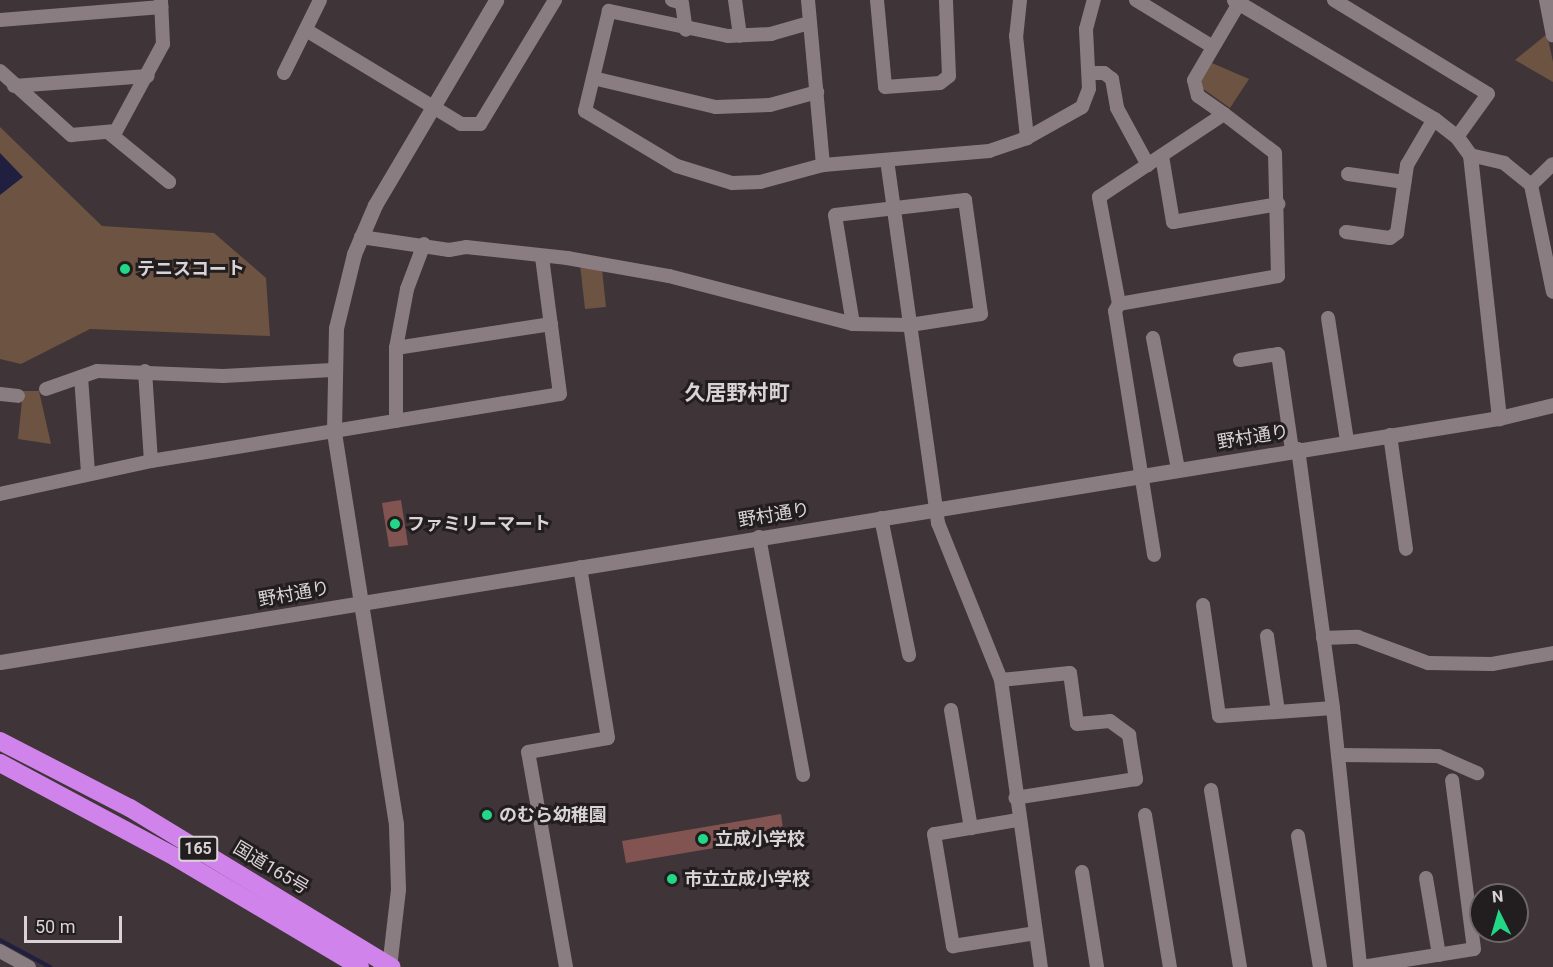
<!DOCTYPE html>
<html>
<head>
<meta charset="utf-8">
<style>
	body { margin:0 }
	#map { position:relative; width:1553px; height:967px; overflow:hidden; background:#3f3438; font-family:Roboto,"Noto Sans JP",sans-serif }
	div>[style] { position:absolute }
	.green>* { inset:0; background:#6d5341 }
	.water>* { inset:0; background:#211f40 }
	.stream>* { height:4px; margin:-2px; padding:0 2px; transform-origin:2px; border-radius:2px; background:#211f40 }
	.building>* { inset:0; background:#825451 }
	.street>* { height:14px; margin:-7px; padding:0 7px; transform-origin:7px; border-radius:7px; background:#8a7d82 }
	.secondary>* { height:15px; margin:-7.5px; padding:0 7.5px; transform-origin:7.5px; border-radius:7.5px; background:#8a7d82 }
	.highway>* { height:18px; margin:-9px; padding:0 9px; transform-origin:9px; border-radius:9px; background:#d083eb }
	.dots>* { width:16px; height:16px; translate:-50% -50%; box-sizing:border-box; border:3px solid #221d1f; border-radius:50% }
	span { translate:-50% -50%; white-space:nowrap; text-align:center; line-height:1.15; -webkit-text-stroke:6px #221d1f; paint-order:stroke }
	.shield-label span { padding:2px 4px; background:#221d1f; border:2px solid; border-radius:4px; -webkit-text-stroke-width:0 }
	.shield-label { font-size:16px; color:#dad3d6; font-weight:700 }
	.poi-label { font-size:18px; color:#dad3d6; font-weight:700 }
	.left { translate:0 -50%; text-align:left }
	.street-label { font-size:18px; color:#dad3d6 }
	.quarter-label { font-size:21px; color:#dad3d6; font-weight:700 }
	.north { position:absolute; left:1469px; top:883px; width:60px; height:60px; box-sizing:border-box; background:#221d1f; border:2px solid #6c6668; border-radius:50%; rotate:355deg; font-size:16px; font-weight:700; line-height:24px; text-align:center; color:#dad3d6 }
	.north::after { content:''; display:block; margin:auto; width:21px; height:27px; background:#22d887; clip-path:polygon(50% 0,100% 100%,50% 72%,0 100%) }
	.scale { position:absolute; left:24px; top:916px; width:98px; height:27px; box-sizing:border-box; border:3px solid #dad3d6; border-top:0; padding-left:8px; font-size:18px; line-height:21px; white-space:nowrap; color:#dad3d6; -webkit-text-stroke:4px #221d1f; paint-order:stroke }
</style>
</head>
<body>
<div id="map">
	<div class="green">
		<div style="clip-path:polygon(1547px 34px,1553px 62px,1553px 82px,1515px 60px)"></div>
		<div style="clip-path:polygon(1212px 63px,1249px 79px,1230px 108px,1202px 88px,1202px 79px)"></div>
		<div style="clip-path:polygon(0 127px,102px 226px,214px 233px,266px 278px,270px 336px,90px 329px,21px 364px,0 359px)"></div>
		<div style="clip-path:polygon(580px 264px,602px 269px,606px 307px,585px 309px)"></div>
		<div style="clip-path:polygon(23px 391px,39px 391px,51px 444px,18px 439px)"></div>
	</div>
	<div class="water">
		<div style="clip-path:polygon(0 153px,23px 177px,0 195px)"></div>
	</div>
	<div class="stream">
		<div style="left:0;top:940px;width:57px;rotate:28.4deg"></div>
	</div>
	<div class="building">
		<div style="clip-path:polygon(401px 500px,408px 545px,389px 547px,382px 503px)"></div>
		<div style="clip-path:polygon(781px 814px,784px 836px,626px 863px,622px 841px)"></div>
	</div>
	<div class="street">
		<div style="left:672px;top:0;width:10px;rotate:17deg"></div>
		<div style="left:682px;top:3px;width:27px;rotate:82deg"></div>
		<div style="left:735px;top:0;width:36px;rotate:82deg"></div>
		<div style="left:808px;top:0;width:166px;rotate:84.8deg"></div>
		<div style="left:877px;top:0;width:87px;rotate:84.7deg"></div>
		<div style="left:885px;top:87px;width:55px;rotate:-4.2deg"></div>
		<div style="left:940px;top:83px;width:11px;rotate:-38deg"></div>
		<div style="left:949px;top:76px;width:76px;rotate:-92.3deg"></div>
		<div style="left:1020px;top:0;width:36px;rotate:96deg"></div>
		<div style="left:1016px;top:36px;width:103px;rotate:83.8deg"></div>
		<div style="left:1136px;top:0;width:90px;rotate:31.4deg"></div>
		<div style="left:1334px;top:0;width:180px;rotate:31.4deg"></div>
		<div style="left:1488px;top:94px;width:53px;rotate:125.8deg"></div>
		<div style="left:1546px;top:0;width:36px;rotate:79deg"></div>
		<div style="left:0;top:20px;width:162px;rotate:-4.6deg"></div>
		<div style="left:809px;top:23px;width:40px;rotate:164deg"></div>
		<div style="left:771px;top:34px;width:43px;rotate:177.3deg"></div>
		<div style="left:728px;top:36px;width:122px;rotate:-168.1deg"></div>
		<div style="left:609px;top:11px;width:103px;rotate:103.5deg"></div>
		<div style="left:585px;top:111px;width:107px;rotate:30.9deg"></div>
		<div style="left:677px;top:166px;width:58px;rotate:17.2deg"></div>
		<div style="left:732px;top:183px;width:28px;rotate:-2deg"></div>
		<div style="left:760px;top:182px;width:65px;rotate:-15.1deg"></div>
		<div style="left:823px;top:165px;width:167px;rotate:-4.8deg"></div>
		<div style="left:989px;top:151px;width:40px;rotate:-18.9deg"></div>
		<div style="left:1027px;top:138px;width:63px;rotate:-29.4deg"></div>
		<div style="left:1082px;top:107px;width:19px;rotate:-69deg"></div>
		<div style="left:1089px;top:89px;width:60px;rotate:-92.9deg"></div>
		<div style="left:1086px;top:29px;width:30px;rotate:-75deg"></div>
		<div style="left:306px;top:30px;width:181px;rotate:31.2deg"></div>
		<div style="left:461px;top:124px;width:19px"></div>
		<div style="left:480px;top:124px;width:145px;rotate:-58.8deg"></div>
		<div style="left:0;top:71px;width:96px;rotate:42deg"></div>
		<div style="left:71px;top:135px;width:45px;rotate:-5.1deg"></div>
		<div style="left:116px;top:131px;width:99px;rotate:-61.6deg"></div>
		<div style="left:163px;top:44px;width:44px;rotate:-92.6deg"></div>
		<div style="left:284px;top:73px;width:81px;rotate:-63.7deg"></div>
		<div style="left:1090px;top:73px;width:14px"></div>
		<div style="left:1104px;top:73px;width:10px;rotate:37deg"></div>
		<div style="left:1112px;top:79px;width:29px;rotate:80deg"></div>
		<div style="left:1117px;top:108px;width:65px;rotate:61.5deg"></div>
		<div style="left:593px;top:78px;width:126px;rotate:13.3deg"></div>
		<div style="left:716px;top:107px;width:54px;rotate:-2.1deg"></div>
		<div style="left:770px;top:105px;width:49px;rotate:-15.5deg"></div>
		<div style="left:14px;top:86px;width:134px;rotate:-4.3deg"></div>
		<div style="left:1224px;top:114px;width:64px;rotate:37.4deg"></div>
		<div style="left:1275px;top:153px;width:123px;rotate:88.6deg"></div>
		<div style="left:1278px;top:276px;width:161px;rotate:170deg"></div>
		<div style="left:1119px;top:304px;width:109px;rotate:-100.6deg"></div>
		<div style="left:1099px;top:197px;width:150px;rotate:-33.6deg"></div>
		<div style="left:1224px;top:114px;width:32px;rotate:-145deg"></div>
		<div style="left:1198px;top:96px;width:16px;rotate:-104deg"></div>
		<div style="left:1194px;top:80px;width:93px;rotate:-59.6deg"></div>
		<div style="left:108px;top:132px;width:79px;rotate:39.3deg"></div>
		<div style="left:1470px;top:155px;width:35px;rotate:13deg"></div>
		<div style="left:1504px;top:163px;width:35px;rotate:39deg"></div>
		<div style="left:1531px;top:185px;width:30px;rotate:-44deg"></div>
		<div style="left:1162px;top:156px;width:67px;rotate:80.5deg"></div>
		<div style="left:1173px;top:222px;width:107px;rotate:-9.7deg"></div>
		<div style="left:887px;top:160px;width:367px;rotate:82deg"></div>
		<div style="left:938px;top:523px;width:169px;rotate:68.1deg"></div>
		<div style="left:1001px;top:680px;width:290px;rotate:82.1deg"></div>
		<div style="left:1348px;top:174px;width:57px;rotate:8.1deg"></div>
		<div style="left:1531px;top:185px;width:109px;rotate:78.4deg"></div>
		<div style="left:965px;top:200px;width:115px;rotate:82deg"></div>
		<div style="left:981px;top:314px;width:72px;rotate:171.2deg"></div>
		<div style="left:910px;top:325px;width:57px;rotate:-179deg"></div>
		<div style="left:853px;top:324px;width:110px;rotate:-99.4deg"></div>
		<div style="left:835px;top:215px;width:131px;rotate:-6.6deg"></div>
		<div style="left:1346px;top:232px;width:44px;rotate:7.8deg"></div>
		<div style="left:1390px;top:238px;width:9px;rotate:-36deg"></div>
		<div style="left:1397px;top:233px;width:69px;rotate:-81.6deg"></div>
		<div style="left:1407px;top:165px;width:53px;rotate:-59.6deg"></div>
		<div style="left:361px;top:237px;width:89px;rotate:8.4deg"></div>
		<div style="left:449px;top:250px;width:17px;rotate:-10deg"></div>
		<div style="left:466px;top:247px;width:102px;rotate:6.2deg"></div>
		<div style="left:567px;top:258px;width:104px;rotate:10deg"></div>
		<div style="left:669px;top:276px;width:190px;rotate:14.6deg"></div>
		<div style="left:1119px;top:304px;width:8px;rotate:120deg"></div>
		<div style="left:1115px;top:311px;width:247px;rotate:80.9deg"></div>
		<div style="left:1328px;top:318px;width:124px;rotate:81.2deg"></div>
		<div style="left:1153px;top:338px;width:133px;rotate:79.2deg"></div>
		<div style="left:396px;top:348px;width:157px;rotate:-8.8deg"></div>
		<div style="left:1240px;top:360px;width:38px;rotate:-9deg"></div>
		<div style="left:1278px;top:354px;width:97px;rotate:81.7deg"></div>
		<div style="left:145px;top:371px;width:90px;rotate:86.2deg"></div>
		<div style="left:81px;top:377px;width:96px;rotate:85.8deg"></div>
		<div style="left:46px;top:389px;width:54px;rotate:-19.4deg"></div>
		<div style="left:97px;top:371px;width:126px;rotate:2.3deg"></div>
		<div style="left:223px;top:376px;width:109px;rotate:-3.2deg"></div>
		<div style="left:0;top:394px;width:18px;rotate:6deg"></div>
		<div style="left:396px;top:421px;width:73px;rotate:-90deg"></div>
		<div style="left:396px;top:348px;width:60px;rotate:-79.4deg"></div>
		<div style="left:407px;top:289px;width:48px;rotate:-69.3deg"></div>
		<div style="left:1390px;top:435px;width:115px;rotate:82deg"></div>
		<div style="left:1298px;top:449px;width:261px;rotate:82.3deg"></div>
		<div style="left:1333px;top:708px;width:260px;rotate:84deg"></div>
		<div style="left:0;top:494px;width:155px;rotate:-12.3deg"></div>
		<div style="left:151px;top:461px;width:414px;rotate:-9.3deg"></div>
		<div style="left:560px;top:394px;width:138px;rotate:-97.5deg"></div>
		<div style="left:881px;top:518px;width:140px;rotate:78.4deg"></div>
		<div style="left:759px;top:537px;width:242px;rotate:79.5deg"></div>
		<div style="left:1203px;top:605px;width:112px;rotate:81.8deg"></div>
		<div style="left:1219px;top:716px;width:114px;rotate:-4deg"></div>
		<div style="left:1267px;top:636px;width:76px;rotate:81.7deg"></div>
		<div style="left:1323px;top:638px;width:35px;rotate:-2deg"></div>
		<div style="left:1358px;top:637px;width:75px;rotate:20.4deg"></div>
		<div style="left:1428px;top:663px;width:64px;rotate:0.9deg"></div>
		<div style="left:1492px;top:664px;width:62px;rotate:-10.2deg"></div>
		<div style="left:1001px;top:680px;width:69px;rotate:-5.8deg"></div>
		<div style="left:1070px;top:673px;width:51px;rotate:82.2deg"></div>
		<div style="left:1077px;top:724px;width:33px;rotate:-5deg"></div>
		<div style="left:1110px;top:721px;width:24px;rotate:36deg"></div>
		<div style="left:1129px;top:735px;width:45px;rotate:81deg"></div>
		<div style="left:1136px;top:779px;width:122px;rotate:171.1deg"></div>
		<div style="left:951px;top:710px;width:120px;rotate:80.4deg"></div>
		<div style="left:1338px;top:755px;width:100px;rotate:0.6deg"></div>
		<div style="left:1438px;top:756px;width:43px;rotate:23.6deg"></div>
		<div style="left:1211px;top:790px;width:179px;rotate:80.7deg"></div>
		<div style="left:1145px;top:815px;width:154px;rotate:80.7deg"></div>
		<div style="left:1018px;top:820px;width:85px;rotate:170.5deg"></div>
		<div style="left:934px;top:834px;width:114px;rotate:80.4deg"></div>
		<div style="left:953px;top:946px;width:84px;rotate:-8.9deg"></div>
		<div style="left:1298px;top:836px;width:133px;rotate:80.5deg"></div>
		<div style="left:1082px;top:872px;width:96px;rotate:81deg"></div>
		<div style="left:1426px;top:878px;width:78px;rotate:80.4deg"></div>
		<div style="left:0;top:951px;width:33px;rotate:29deg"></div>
		<div style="left:566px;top:967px;width:218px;rotate:-100deg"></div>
		<div style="left:528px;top:752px;width:81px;rotate:-9.9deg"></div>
		<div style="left:608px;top:738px;width:173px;rotate:-99.3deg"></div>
		<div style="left:1362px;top:967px;width:113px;rotate:-9.1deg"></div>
		<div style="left:1474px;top:949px;width:170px;rotate:-97.4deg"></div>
	</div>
	<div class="secondary">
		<div style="left:1234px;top:0;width:233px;rotate:30.8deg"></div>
		<div style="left:1434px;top:119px;width:29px;rotate:38deg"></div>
		<div style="left:1457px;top:137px;width:22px;rotate:54deg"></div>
		<div style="left:1470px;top:155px;width:265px;rotate:83.7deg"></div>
		<div style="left:0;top:662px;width:1519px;rotate:-9.25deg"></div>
		<div style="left:1499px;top:418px;width:56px;rotate:-13.5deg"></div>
		<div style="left:389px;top:967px;width:79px;rotate:-83.4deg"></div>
		<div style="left:398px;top:889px;width:65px;rotate:-91.8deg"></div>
		<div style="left:396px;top:824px;width:398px;rotate:-99deg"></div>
		<div style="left:334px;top:431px;width:103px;rotate:-88.9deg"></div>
		<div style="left:336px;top:328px;width:76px;rotate:-76.3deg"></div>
		<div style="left:354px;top:254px;width:53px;rotate:-66.8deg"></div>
		<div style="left:375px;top:205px;width:238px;rotate:-59.4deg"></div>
	</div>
	<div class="highway">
		<div style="left:0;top:741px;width:146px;rotate:27.3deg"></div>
		<div style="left:130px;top:808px;width:306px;rotate:31.3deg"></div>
		<div style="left:0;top:763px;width:199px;rotate:28.2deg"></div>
		<div style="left:175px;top:857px;width:215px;rotate:30.7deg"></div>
	</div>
	<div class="dots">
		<div style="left:125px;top:269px;background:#22d887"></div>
		<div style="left:395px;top:524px;background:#22d887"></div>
		<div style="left:487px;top:815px;background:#22d887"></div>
		<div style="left:703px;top:839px;background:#22d887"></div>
		<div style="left:672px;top:879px;background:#22d887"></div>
	</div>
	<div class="shield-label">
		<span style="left:198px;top:849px">165</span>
	</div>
	<div class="poi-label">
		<span class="left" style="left:137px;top:269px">テニスコート</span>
		<span class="left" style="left:407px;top:524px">ファミリーマート</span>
		<span class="left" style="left:499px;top:815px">のむら幼稚園</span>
		<span class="left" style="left:715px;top:839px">立成小学校</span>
		<span class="left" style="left:684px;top:879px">市立立成小学校</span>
	</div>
	<div class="street-label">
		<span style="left:1253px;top:437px;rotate:-9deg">野村通り</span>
		<span style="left:774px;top:515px;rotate:-9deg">野村通り</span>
		<span style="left:294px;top:594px;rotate:-10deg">野村通り</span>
		<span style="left:271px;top:868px;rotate:31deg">国道165号</span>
	</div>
	<div class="quarter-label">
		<span style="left:737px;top:393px">久居野村町</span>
	</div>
	<div class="north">N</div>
	<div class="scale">50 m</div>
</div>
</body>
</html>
